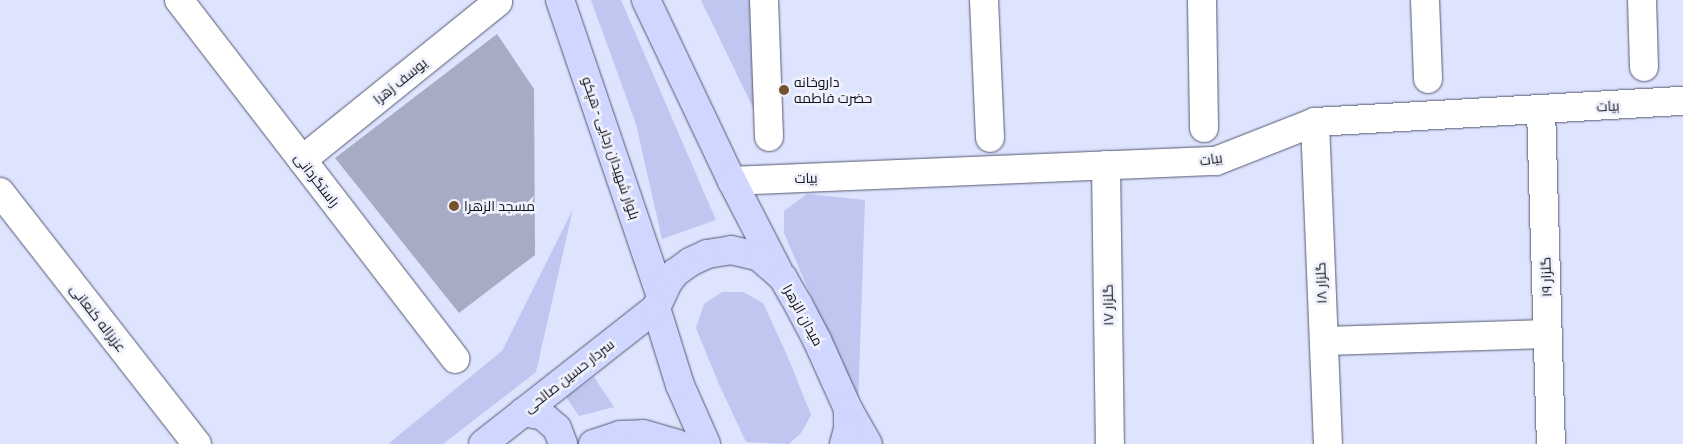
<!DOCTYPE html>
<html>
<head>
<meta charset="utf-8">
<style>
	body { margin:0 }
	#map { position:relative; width:1683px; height:444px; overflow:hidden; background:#dee3fe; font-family:Ubuntu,Cairo,sans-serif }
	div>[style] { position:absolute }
	.green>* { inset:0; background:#bfc6ef }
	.building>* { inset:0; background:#a7acc5 }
	.roads { filter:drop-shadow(0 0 1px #555970) drop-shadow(0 0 1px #555970) }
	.minor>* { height:28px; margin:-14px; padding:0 14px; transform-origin:14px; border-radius:14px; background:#fff }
	.major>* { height:28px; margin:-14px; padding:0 14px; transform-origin:14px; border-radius:14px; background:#cfd6ff }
	.dots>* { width:14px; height:14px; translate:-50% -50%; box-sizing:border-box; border:2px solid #eff1fc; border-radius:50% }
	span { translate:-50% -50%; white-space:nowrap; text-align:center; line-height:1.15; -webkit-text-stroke:5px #eff1fc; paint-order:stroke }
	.street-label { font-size:14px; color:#0f1019 }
	.poi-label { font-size:14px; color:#0f1019 }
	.left { translate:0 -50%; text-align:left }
</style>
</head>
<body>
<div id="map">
	<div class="green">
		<div style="clip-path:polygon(591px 0,621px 0,716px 220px,662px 239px,636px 124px)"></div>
		<div style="clip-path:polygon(701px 0,751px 0,756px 114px)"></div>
		<div style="clip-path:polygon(807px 194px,865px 200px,858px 405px,784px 233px,784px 211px)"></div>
		<div style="clip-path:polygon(573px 209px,536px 372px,443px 444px,388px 444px,502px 351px)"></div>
		<div style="clip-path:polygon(722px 292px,743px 292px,763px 303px,787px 355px,811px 415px,801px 433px,789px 444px,746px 442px,718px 382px,696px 328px,704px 304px)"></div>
		<div style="clip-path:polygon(594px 377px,614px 407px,579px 416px,566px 397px)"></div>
	</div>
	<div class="building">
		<div style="clip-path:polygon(497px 34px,534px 89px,535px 255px,459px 313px,335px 158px)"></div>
	</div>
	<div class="roads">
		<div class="minor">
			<div style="left:179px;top:0;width:453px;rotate:52.4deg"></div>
			<div style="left:764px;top:0;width:137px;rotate:87.9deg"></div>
			<div style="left:984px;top:0;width:138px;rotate:87.5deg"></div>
			<div style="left:1202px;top:0;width:128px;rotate:89.1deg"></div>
			<div style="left:1425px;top:0;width:79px;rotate:87.8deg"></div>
			<div style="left:1642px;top:0;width:67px;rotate:88.3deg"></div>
			<div style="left:1541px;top:109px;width:335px;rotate:88.3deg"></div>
			<div style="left:1315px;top:122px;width:322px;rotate:87.7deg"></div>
			<div style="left:302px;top:160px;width:252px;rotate:-38.9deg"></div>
			<div style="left:1106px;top:165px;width:279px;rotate:89.2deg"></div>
			<div style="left:732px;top:181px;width:484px;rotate:-2.4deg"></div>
			<div style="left:1216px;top:161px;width:106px;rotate:-21.5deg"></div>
			<div style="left:1315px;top:122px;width:369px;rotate:-3.3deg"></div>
			<div style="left:0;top:192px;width:320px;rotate:52deg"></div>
			<div style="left:1324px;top:341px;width:224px;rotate:-1.8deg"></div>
		</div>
		<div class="major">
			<div style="left:560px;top:0;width:313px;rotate:71.2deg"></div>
			<div style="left:646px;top:0;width:200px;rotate:64.6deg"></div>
			<div style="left:732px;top:181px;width:100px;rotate:62.7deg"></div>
			<div style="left:848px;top:409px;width:40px;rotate:60.3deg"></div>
			<div style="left:523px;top:412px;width:20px;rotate:11deg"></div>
			<div style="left:543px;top:416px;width:18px;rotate:41deg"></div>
			<div style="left:557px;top:428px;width:17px;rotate:69deg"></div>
			<div style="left:483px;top:444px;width:220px;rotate:-38.2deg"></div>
			<div style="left:593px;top:444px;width:28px;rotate:-18deg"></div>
			<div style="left:620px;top:435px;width:23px;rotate:-2deg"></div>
			<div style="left:643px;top:434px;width:36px;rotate:16deg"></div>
			<div style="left:706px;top:444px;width:64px;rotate:-113.8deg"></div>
			<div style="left:680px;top:385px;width:81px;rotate:-107.3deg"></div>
			<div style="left:656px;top:308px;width:26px;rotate:-65deg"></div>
			<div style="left:667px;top:284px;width:14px;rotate:-54deg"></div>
			<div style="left:675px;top:273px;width:19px;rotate:-36deg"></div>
			<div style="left:690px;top:262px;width:19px;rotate:-25deg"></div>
			<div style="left:707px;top:254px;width:24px;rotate:-9deg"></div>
			<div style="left:731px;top:250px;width:28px;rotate:13deg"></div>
			<div style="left:758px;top:256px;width:33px;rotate:41deg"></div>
			<div style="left:783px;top:278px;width:30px;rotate:60deg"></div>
			<div style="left:798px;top:304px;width:41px;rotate:62.2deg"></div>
			<div style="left:817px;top:340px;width:76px;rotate:65.8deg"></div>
			<div style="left:848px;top:409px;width:20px;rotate:90deg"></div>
			<div style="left:848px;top:429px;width:16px;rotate:105deg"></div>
		</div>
	</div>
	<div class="dots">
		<div style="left:784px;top:90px;background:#76532c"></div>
		<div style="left:454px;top:206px;background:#76532c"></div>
	</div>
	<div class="street-label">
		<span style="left:400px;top:81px;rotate:-39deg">یوسف زهرا</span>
		<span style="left:1608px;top:106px;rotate:-3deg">بیات</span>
		<span style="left:611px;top:148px;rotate:71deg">بلوار شهیدان رجایی - هپکو</span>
		<span style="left:1211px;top:159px;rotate:-9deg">بیات</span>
		<span style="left:806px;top:178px;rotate:-2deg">بیات</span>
		<span style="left:317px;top:180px;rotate:52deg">راستگردانی</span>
		<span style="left:1546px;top:277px;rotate:-92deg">گلزار ۱۹</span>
		<span style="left:1321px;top:283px;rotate:-92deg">گلزار ۱۸</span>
		<span style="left:1108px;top:305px;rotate:-91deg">گلزار ۱۷</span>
		<span style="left:803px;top:315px;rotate:61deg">میدان الزهرا</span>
		<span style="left:98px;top:318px;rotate:52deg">عزیزاله کنعانی</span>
		<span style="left:569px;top:376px;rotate:-38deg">سردار حسین صالحی</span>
	</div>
	<div class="poi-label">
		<span class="left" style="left:794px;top:90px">داروخانه<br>حضرت فاطمه</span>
		<span class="left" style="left:464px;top:206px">مسجد الزهرا</span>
	</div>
</div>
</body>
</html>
